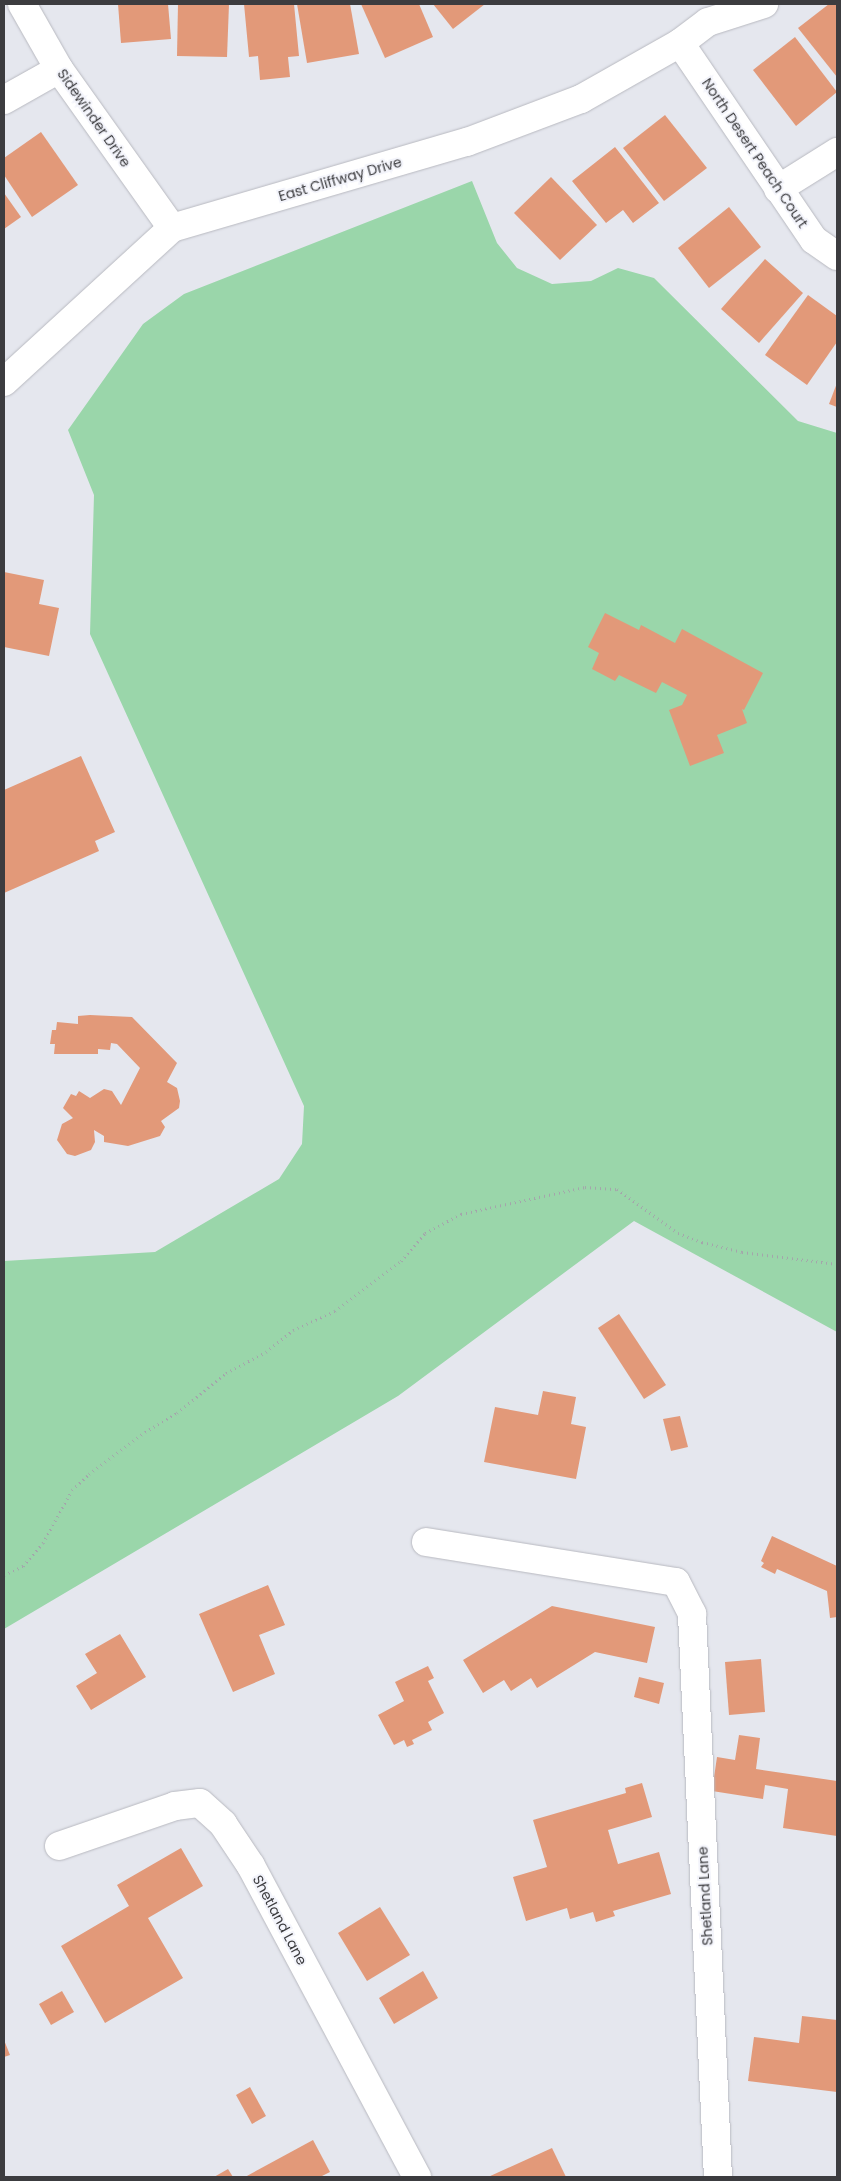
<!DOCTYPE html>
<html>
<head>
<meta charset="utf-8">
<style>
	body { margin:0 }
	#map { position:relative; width:841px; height:2181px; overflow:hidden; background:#e5e7ee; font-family:Poppins,sans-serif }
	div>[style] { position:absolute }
	.green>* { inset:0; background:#9ad6aa }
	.building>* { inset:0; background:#e29979 }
	.path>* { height:3px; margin-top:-1.5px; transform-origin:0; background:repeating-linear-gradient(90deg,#a4a5ab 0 1px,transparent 0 5px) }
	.roads { filter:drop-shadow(0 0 1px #b8b9c0) drop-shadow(0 0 1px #b8b9c0) }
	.minor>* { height:28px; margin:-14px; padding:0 14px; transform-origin:14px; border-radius:14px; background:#fff }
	span { translate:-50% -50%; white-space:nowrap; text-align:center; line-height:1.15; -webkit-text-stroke:4px #f3f4fb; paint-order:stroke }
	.street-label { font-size:14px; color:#3c3c3f }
	.frame { position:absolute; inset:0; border:5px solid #3c3c3f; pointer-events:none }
</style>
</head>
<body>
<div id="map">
	<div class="green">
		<div style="clip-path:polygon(472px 181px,497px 243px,517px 268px,552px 284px,591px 281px,618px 268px,654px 278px,798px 421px,837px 433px,837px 1332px,634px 1221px,398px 1396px,4px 1629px,4px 1261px,155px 1252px,279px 1179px,302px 1144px,304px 1106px,90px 634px,94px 495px,68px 430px,143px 324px,184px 294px)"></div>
	</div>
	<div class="building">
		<div style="clip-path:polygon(118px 4px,168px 4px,171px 39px,121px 43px)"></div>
		<div style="clip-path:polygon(178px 4px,229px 4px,227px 57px,177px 56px)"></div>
		<div style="clip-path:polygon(244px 4px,294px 4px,299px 56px,288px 57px,290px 77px,260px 80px,258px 56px,249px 57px)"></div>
		<div style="clip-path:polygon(297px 4px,350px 4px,359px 54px,307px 63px)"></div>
		<div style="clip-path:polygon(361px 4px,419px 4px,433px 37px,385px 58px)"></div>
		<div style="clip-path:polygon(433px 4px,485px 4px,453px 29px)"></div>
		<div style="clip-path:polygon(829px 4px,837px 4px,837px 77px,798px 28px)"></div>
		<div style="clip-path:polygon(795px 37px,837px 92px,796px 126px,753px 70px)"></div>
		<div style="clip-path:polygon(665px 115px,707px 168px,664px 201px,623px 148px)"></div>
		<div style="clip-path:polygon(41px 132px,78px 185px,32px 217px,4px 175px,4px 158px)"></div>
		<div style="clip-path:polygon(615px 147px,659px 203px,633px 223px,623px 210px,606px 223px,572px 181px)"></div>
		<div style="clip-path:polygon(551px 177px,597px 225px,560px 260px,514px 213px)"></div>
		<div style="clip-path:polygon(4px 193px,21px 217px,4px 229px)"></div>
		<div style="clip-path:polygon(729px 207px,761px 247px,709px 288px,678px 248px)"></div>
		<div style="clip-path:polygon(765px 259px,803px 293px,759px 343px,721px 309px)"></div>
		<div style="clip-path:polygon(808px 295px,837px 316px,837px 342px,807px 385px,765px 355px)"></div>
		<div style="clip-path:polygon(837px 383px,837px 407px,829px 404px)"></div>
		<div style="clip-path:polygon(4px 572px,44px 580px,39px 604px,59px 608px,49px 656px,4px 647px)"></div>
		<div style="clip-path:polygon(605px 613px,639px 630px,641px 625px,675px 643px,682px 629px,763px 673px,744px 710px,742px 709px,747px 723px,717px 735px,724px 753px,690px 766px,669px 710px,682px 705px,687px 695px,662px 682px,656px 693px,619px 675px,615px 681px,592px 669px,599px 653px,588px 647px)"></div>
		<div style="clip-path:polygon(81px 756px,115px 832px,95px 841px,99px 851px,4px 893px,4px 790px)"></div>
		<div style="clip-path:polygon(90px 1015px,132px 1017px,177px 1063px,167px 1082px,177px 1088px,180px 1101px,179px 1108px,161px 1121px,165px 1127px,160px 1136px,128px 1146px,104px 1142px,104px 1136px,94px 1130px,95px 1142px,91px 1150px,75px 1156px,67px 1154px,57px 1140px,62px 1124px,73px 1118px,63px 1108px,71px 1094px,76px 1096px,79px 1091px,90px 1098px,104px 1089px,112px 1091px,121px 1105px,140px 1068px,117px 1044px,111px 1043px,110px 1050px,98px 1049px,98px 1054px,54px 1054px,55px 1044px,50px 1044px,52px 1030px,56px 1030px,57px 1022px,78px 1024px,78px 1016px)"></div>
		<div style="clip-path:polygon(619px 1314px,666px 1385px,644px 1399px,598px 1328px)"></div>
		<div style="clip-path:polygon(543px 1391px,576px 1397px,571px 1424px,586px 1427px,576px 1479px,484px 1462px,495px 1407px,538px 1415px)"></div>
		<div style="clip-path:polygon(680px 1416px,688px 1447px,671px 1451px,663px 1419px)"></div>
		<div style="clip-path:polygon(772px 1536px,837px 1566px,837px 1617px,830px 1618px,827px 1591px,777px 1569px,775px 1574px,761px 1567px,764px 1563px,761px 1561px)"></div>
		<div style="clip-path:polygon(268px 1585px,285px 1625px,259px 1635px,275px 1674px,233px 1692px,199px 1614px)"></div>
		<div style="clip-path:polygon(552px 1606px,655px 1627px,647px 1663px,595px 1652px,537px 1688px,531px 1678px,511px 1691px,504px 1680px,483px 1693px,463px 1660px)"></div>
		<div style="clip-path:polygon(120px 1634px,146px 1677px,91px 1710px,76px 1686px,97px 1673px,85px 1654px)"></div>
		<div style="clip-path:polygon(761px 1659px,765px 1712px,729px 1715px,725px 1662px)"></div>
		<div style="clip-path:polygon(428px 1666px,434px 1678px,428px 1681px,444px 1713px,428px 1722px,432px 1730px,412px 1740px,414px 1744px,407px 1747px,404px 1740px,394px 1745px,378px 1715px,404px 1701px,395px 1682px)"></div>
		<div style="clip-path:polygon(639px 1677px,664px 1683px,659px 1704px,634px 1697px)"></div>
		<div style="clip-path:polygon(739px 1735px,760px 1738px,756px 1769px,837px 1781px,837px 1836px,783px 1828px,788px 1789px,765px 1785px,763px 1799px,712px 1791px,717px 1757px,735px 1760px)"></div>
		<div style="clip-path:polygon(642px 1783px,652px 1817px,608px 1830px,618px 1864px,659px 1852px,671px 1894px,613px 1911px,615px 1916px,596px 1922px,593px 1912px,570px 1919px,567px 1908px,526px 1921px,513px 1877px,547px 1867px,533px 1820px,626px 1793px,625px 1788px)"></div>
		<div style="clip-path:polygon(181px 1848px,203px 1886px,148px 1918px,183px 1978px,105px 2023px,61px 1946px,129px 1906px,117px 1885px)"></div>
		<div style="clip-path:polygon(380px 1907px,410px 1955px,367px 1981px,338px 1933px)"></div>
		<div style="clip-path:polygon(423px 1971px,438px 1998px,394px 2024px,379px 1998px)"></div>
		<div style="clip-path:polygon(62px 1991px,74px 2012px,51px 2025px,39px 2004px)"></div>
		<div style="clip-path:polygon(802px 2016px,837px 2020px,837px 2092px,748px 2081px,754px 2037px,799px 2043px)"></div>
		<div style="clip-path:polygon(4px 2040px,10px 2055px,4px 2057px)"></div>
		<div style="clip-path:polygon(250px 2087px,266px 2116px,252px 2124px,236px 2095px)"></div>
		<div style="clip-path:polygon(313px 2140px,330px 2172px,320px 2177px,245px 2177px)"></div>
		<div style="clip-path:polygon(552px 2148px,566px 2177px,488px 2177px)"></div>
		<div style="clip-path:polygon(228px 2169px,233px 2177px,214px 2177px)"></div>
	</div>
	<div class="path">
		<div style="left:4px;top:1575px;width:21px;rotate:-25deg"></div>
		<div style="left:23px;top:1566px;width:30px;rotate:-49deg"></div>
		<div style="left:43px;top:1543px;width:60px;rotate:-61.3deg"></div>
		<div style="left:72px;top:1490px;width:23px;rotate:-43deg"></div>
		<div style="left:89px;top:1474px;width:70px;rotate:-36.9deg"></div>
		<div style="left:145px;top:1432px;width:37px;rotate:-31deg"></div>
		<div style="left:177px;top:1413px;width:63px;rotate:-39.2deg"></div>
		<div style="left:226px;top:1373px;width:45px;rotate:-27.7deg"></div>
		<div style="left:266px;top:1352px;width:35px;rotate:-39deg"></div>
		<div style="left:293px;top:1330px;width:46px;rotate:-24.3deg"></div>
		<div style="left:335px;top:1311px;width:83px;rotate:-37.1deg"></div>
		<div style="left:401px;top:1261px;width:37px;rotate:-49deg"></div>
		<div style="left:425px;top:1233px;width:41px;rotate:-27.8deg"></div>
		<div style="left:461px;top:1214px;width:127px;rotate:-12.3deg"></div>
		<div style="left:585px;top:1187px;width:32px;rotate:4deg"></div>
		<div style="left:617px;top:1189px;width:75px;rotate:35.8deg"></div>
		<div style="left:678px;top:1233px;width:26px;rotate:21deg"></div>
		<div style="left:702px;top:1242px;width:41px;rotate:14deg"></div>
		<div style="left:742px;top:1252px;width:96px;rotate:7.2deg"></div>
	</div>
	<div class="roads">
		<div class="minor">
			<div style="left:22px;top:4px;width:75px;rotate:60.4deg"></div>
			<div style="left:59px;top:69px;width:195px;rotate:54.6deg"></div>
			<div style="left:680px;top:43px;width:238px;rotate:55.8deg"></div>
			<div style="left:814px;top:240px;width:28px;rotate:35deg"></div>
			<div style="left:4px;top:100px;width:63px;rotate:-29.4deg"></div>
			<div style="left:778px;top:189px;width:70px;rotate:-32.1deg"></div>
			<div style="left:4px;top:382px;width:228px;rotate:-42.5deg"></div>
			<div style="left:172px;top:228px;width:307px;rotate:-16.3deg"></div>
			<div style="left:467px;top:142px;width:122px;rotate:-20.7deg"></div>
			<div style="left:581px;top:99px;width:114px;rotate:-29.5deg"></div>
			<div style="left:680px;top:43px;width:35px;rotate:-37deg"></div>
			<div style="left:708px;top:22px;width:59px;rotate:-17.8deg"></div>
			<div style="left:426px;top:1542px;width:253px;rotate:9.1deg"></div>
			<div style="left:676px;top:1582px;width:36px;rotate:63deg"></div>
			<div style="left:692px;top:1614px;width:564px;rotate:87.36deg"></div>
			<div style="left:59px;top:1846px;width:123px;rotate:-19deg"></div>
			<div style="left:175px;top:1806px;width:25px;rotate:-7deg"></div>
			<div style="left:200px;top:1803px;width:31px;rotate:42deg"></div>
			<div style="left:223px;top:1824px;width:50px;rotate:56.3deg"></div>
			<div style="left:251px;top:1866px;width:353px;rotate:61.9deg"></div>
		</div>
	</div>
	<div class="street-label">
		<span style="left:94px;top:118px;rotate:55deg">Sidewinder Drive</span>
		<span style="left:755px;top:153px;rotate:56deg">North Desert Peach Court</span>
		<span style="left:340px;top:179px;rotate:-16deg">East Cliffway Drive</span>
		<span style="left:705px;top:1896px;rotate:-93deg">Shetland Lane</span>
		<span style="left:280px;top:1920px;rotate:62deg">Shetland Lane</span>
	</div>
	<div class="frame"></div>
</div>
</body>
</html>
